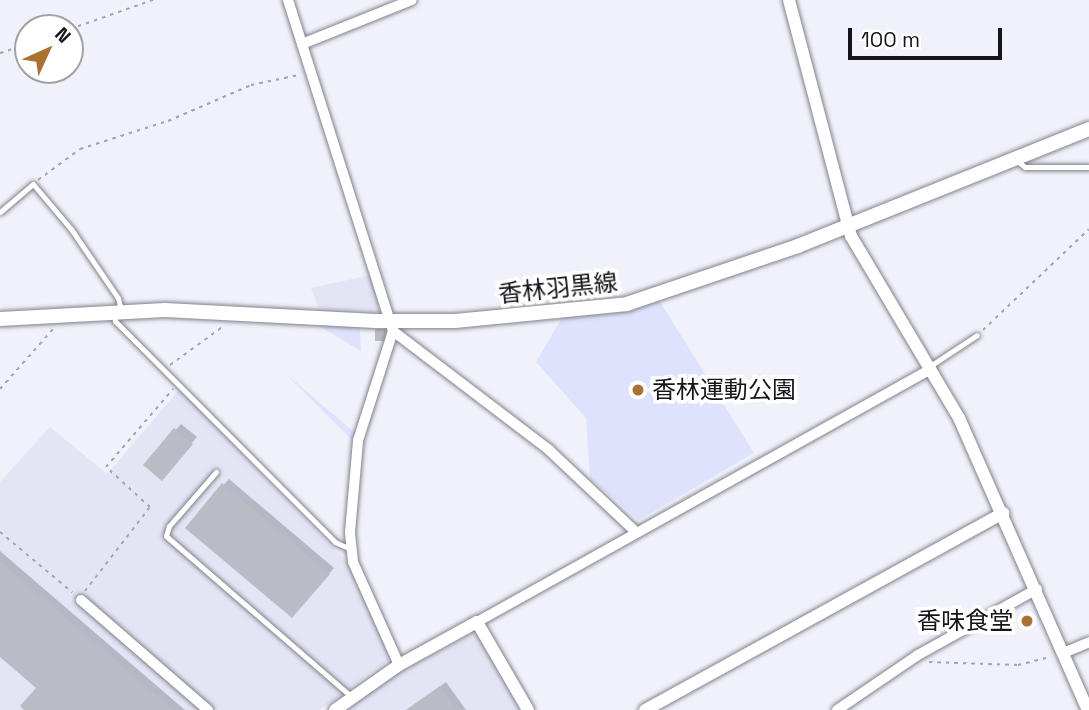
<!DOCTYPE html>
<html>
<head>
<meta charset="utf-8">
<style>
	body { margin:0 }
	#map { position:relative; width:1089px; height:710px; overflow:hidden; background:#f0f1fa; font-family:"Space Grotesk","Noto Sans JP",sans-serif }
	div>[style] { position:absolute }
	.built>* { inset:0; background:#e3e5f5 }
	.green>* { inset:0; background:#dfe2fc }
	.shadow>* { inset:0; background:#0003 }
	.building>* { inset:0; background:#babbc4 }
	.path>* { height:2px; margin-top:-1px; transform-origin:0; background:repeating-linear-gradient(90deg,#a4a4ab 0 3.5px,transparent 0 8.5px) }
	.roads { filter:drop-shadow(0 0 2px #81828a) drop-shadow(0 0 2px #81828a) }
	.service>* { height:5px; margin:-2.5px; padding:0 2.5px; transform-origin:2.5px; border-radius:2.5px; background:#fff }
	.minor>* { height:10px; margin:-5px; padding:0 5px; transform-origin:5px; border-radius:5px; background:#fff }
	.tertiary>* { height:12px; margin:-6px; padding:0 6px; transform-origin:6px; border-radius:6px; background:#fff }
	.secondary>* { height:14px; margin:-7px; padding:0 7px; transform-origin:7px; border-radius:7px; background:#fff }
	.dots>* { width:19px; height:19px; translate:-50% -50%; box-sizing:border-box; border:4px solid #fff; border-radius:50% }
	span { translate:-50% -50%; white-space:nowrap; text-align:center; line-height:1.15; -webkit-text-stroke:7px #fff; paint-order:stroke }
	.street-label { font-size:24px; color:#151519 }
	.poi-label { font-size:24px; color:#151519 }
	.left { translate:0 -50%; text-align:left }
	.right { translate:-100% -50%; text-align:right }
	.north { position:absolute; left:14px; top:14px; width:70px; height:70px; box-sizing:border-box; background:#fff; border:2px solid #a1a1a3; border-radius:50%; rotate:45deg; font-size:19px; font-weight:700; line-height:28px; text-align:center; color:#151519 }
	.north::after { content:''; display:block; margin:auto; width:24px; height:32px; background:#aa7130; clip-path:polygon(50% 0,100% 100%,50% 72%,0 100%) }
	.scale { position:absolute; left:848px; top:28px; width:154px; height:32px; box-sizing:border-box; border:4px solid #151519; border-top:0; padding-left:9px; font-size:21px; line-height:24px; white-space:nowrap; color:#151519; -webkit-text-stroke:5px #fff; paint-order:stroke }
</style>
</head>
<body>
<div id="map">
	<div class="built">
		<div style="clip-path:polygon(371px 275px,380px 312px,319px 309px,311px 288px)"></div>
		<div style="clip-path:polygon(179px 390px,348px 563px,391px 658px,320px 710px,0 710px,0 482px,50px 427px,107px 474px)"></div>
		<div style="clip-path:polygon(472px 634px,479px 637px,520px 710px,346px 710px,404px 670px)"></div>
	</div>
	<div class="green">
		<div style="clip-path:polygon(659px 300px,754px 453px,639px 520px,590px 478px,586px 418px,536px 362px,563px 316px)"></div>
		<div style="clip-path:polygon(316px 324px,360px 328px,361px 351px)"></div>
		<div style="clip-path:polygon(285px 373px,355px 433px,351px 439px)"></div>
	</div>
	<div class="shadow">
		<div style="clip-path:polygon(181px 424px,197px 437px,167px 473px,145px 465px)"></div>
		<div style="clip-path:polygon(229px 479px,334px 568px,297px 611px,187px 527px)"></div>
		<div style="clip-path:polygon(0 551px,185px 710px,27px 710px,38px 688px,0 655px)"></div>
		<div style="clip-path:polygon(446px 682px,466px 710px,407px 710px)"></div>
	</div>
	<div class="building">
		<div style="clip-path:polygon(375px 329px,386px 329px,386px 341px,375px 341px)"></div>
		<div style="clip-path:polygon(174px 428px,193px 444px,162px 481px,143px 465px)"></div>
		<div style="clip-path:polygon(222px 483px,330px 574px,292px 618px,185px 528px)"></div>
		<div style="clip-path:polygon(0 561px,174px 710px,24px 710px,20px 706px,36px 688px,0 657px)"></div>
		<div style="clip-path:polygon(440px 686px,457px 710px,406px 710px)"></div>
	</div>
	<div class="path">
		<div style="left:70px;top:29px;width:88px;rotate:-19.3deg"></div>
		<div style="left:0;top:53px;width:29px;rotate:-18deg"></div>
		<div style="left:38px;top:180px;width:52px;rotate:-36.4deg"></div>
		<div style="left:80px;top:149px;width:92px;rotate:-17.7deg"></div>
		<div style="left:168px;top:121px;width:90px;rotate:-23.4deg"></div>
		<div style="left:251px;top:85px;width:49px;rotate:-11.8deg"></div>
		<div style="left:983px;top:330px;width:146px;rotate:-43.6deg"></div>
		<div style="left:170px;top:365px;width:68px;rotate:-36deg"></div>
		<div style="left:0;top:389px;width:81px;rotate:-48.5deg"></div>
		<div style="left:0;top:532px;width:94px;rotate:39.8deg"></div>
		<div style="left:85px;top:591px;width:106px;rotate:-52.3deg"></div>
		<div style="left:150px;top:507px;width:59px;rotate:-137.7deg"></div>
		<div style="left:106px;top:467px;width:103px;rotate:-49.3deg"></div>
		<div style="left:929px;top:662px;width:89px;rotate:1.9deg"></div>
		<div style="left:1018px;top:665px;width:34px;rotate:-14deg"></div>
	</div>
	<div class="roads">
		<div class="service">
			<div style="left:1017px;top:161px;width:10px;rotate:37deg"></div>
			<div style="left:1025px;top:167px;width:64px"></div>
			<div style="left:0;top:212px;width:43px;rotate:-40.3deg"></div>
			<div style="left:33px;top:184px;width:59px;rotate:49.8deg"></div>
			<div style="left:71px;top:229px;width:83px;rotate:55.7deg"></div>
			<div style="left:118px;top:298px;width:12px;rotate:76deg"></div>
			<div style="left:114px;top:314px;width:7px;rotate:82deg"></div>
			<div style="left:115px;top:321px;width:312px;rotate:45.1deg"></div>
			<div style="left:335px;top:542px;width:17px;rotate:24deg"></div>
			<div style="left:930px;top:366px;width:56px;rotate:-33.4deg"></div>
			<div style="left:216px;top:472px;width:72px;rotate:131deg"></div>
			<div style="left:169px;top:526px;width:10px;rotate:107deg"></div>
			<div style="left:166px;top:536px;width:246px;rotate:40.9deg"></div>
		</div>
		<div class="minor">
			<div style="left:288px;top:0;width:347px;rotate:72.4deg"></div>
			<div style="left:393px;top:331px;width:115px;rotate:107.7deg"></div>
			<div style="left:358px;top:441px;width:92px;rotate:95deg"></div>
			<div style="left:350px;top:533px;width:29px;rotate:84deg"></div>
			<div style="left:353px;top:562px;width:113px;rotate:65.9deg"></div>
			<div style="left:302px;top:44px;width:118px;rotate:-21.8deg"></div>
			<div style="left:393px;top:331px;width:196px;rotate:37.3deg"></div>
			<div style="left:549px;top:450px;width:120px;rotate:43.3deg"></div>
			<div style="left:81px;top:600px;width:168px;rotate:40.9deg"></div>
			<div style="left:477px;top:622px;width:520px;rotate:-29.13deg"></div>
			<div style="left:1066px;top:652px;width:25px;rotate:-23deg"></div>
			<div style="left:837px;top:710px;width:98px;rotate:-34.2deg"></div>
			<div style="left:918px;top:655px;width:136px;rotate:-29deg"></div>
		</div>
		<div class="tertiary">
			<div style="left:789px;top:0;width:244px;rotate:75.3deg"></div>
			<div style="left:851px;top:236px;width:212px;rotate:59.3deg"></div>
			<div style="left:959px;top:418px;width:319px;rotate:66.2deg"></div>
			<div style="left:335px;top:710px;width:78px;rotate:-35.1deg"></div>
			<div style="left:399px;top:665px;width:89px;rotate:-28.9deg"></div>
			<div style="left:477px;top:622px;width:102px;rotate:59.9deg"></div>
			<div style="left:645px;top:710px;width:409px;rotate:-28.8deg"></div>
		</div>
		<div class="secondary">
			<div style="left:0;top:319px;width:165px;rotate:-3.1deg"></div>
			<div style="left:165px;top:310px;width:211px;rotate:3deg"></div>
			<div style="left:376px;top:321px;width:79px"></div>
			<div style="left:455px;top:321px;width:173px;rotate:-5.6deg"></div>
			<div style="left:627px;top:304px;width:181px;rotate:-18.7deg"></div>
			<div style="left:798px;top:246px;width:314px;rotate:-21.9deg"></div>
		</div>
	</div>
	<div class="dots">
		<div style="left:638px;top:390px;background:#aa7130"></div>
		<div style="left:1027px;top:621px;background:#aa7130"></div>
	</div>
	<div class="street-label">
		<span style="left:558px;top:288px;rotate:-6deg">香林羽黒線</span>
	</div>
	<div class="poi-label">
		<span class="left" style="left:652px;top:390px">香林運動公園</span>
		<span class="right" style="left:1013px;top:621px">香味食堂</span>
	</div>
	<div class="north">N</div>
	<div class="scale">100 m</div>
</div>
</body>
</html>
